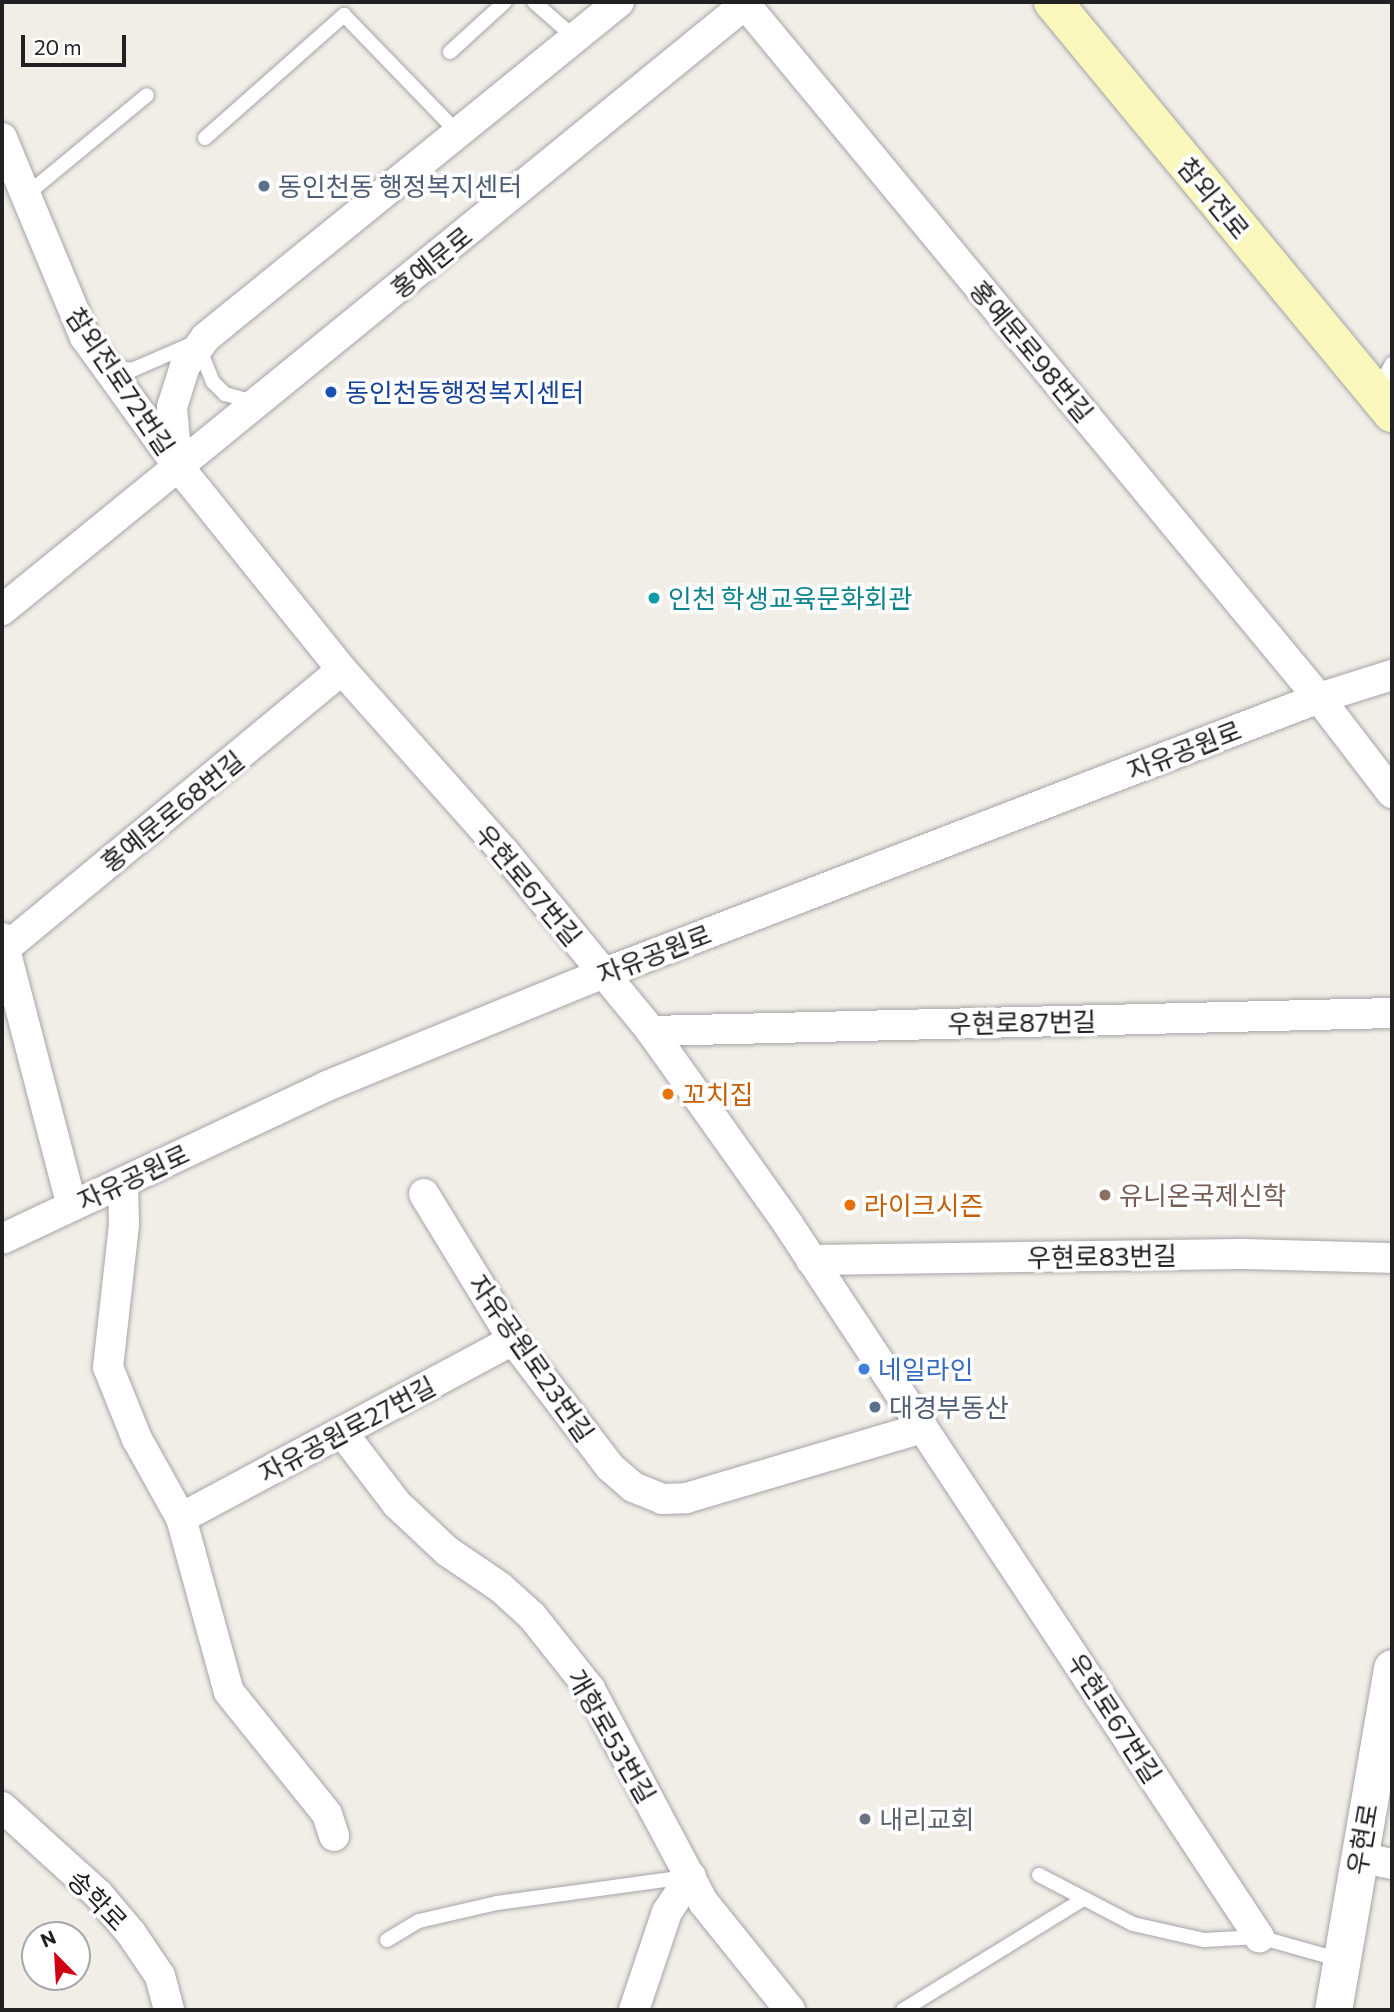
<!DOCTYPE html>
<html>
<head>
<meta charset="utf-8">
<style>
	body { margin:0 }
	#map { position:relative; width:1394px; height:2012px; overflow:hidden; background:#f1ede7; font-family:Commissioner,"Noto Sans KR",sans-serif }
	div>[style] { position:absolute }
	.roads { filter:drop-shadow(0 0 2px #a5a5a5) drop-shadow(0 0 2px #a5a5a5) }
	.service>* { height:14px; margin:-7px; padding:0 7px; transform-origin:7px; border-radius:7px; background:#fff }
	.minor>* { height:30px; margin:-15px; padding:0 15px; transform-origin:15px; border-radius:15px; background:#fff }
	.tertiary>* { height:37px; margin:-18.5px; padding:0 18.5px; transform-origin:18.5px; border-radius:18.5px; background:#fff }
	.secondary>* { height:38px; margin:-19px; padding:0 19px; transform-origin:19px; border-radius:19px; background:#faf7bc }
	.dots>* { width:19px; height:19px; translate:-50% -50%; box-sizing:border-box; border:4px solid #fff; border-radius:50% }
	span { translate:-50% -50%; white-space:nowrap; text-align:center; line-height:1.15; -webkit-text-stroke:7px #fff; paint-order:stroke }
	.service-label { font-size:26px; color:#4e5e75 }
	.left { translate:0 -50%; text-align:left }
	.street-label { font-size:26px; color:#212121 }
	.transit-label { font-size:26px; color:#164399 }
	.culture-label { font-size:26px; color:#0d838f }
	.food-label { font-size:26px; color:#c56008 }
	.education-label { font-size:26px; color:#785e54 }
	.shop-label { font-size:26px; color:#366cbe }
	.worship-label { font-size:26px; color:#5b616d }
	.frame { position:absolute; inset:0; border:4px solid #212121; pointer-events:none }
	.north { position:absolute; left:21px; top:1921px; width:70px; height:70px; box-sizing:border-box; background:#fff; border:2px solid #a6a6a6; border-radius:50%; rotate:336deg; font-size:19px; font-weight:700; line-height:28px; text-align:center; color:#212121 }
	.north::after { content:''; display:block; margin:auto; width:24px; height:32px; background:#d10013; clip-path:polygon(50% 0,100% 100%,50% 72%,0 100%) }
	.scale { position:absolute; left:21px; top:35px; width:105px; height:32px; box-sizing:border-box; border:4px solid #212121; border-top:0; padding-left:9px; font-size:21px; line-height:24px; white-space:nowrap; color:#212121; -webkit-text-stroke:5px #fff; paint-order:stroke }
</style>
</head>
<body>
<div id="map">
	<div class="roads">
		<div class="service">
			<div style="left:534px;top:2px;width:55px;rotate:41.3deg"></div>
			<div style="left:450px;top:52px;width:74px;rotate:-42.3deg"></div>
			<div style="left:205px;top:138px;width:186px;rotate:-41.5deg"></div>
			<div style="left:344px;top:15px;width:164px;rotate:46deg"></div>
			<div style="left:25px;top:196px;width:158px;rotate:-39.6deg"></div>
			<div style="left:203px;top:346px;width:9px;rotate:96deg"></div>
			<div style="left:202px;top:355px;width:29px;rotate:68deg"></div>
			<div style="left:213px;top:382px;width:17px;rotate:45deg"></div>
			<div style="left:225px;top:394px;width:32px;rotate:16deg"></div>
			<div style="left:109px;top:367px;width:23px;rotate:7deg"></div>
			<div style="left:132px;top:370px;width:68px;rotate:-23.5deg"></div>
			<div style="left:1378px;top:390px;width:30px;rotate:-62deg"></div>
			<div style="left:1039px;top:1875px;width:106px;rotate:27.5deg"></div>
			<div style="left:1133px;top:1924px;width:73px;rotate:12.7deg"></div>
			<div style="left:1204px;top:1940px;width:55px;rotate:-3.1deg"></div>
			<div style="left:1259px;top:1937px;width:85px;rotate:15.7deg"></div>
			<div style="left:387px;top:1940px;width:37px;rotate:-31deg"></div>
			<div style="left:419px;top:1921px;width:80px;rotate:-13deg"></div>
			<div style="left:497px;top:1903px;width:193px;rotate:-7.8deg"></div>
			<div style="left:903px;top:2010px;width:208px;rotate:-31.6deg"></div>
		</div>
		<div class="minor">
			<div style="left:745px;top:4px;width:901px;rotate:50.41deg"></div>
			<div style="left:1319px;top:698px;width:120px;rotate:52.5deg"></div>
			<div style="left:2px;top:138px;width:216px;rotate:67.4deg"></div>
			<div style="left:85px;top:337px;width:159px;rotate:54.2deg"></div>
			<div style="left:178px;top:466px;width:262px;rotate:51.2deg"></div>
			<div style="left:342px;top:670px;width:245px;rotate:48.3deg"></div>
			<div style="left:505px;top:853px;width:230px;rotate:50.6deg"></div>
			<div style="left:651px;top:1031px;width:237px;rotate:54.6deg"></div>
			<div style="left:788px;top:1224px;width:855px;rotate:56.55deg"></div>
			<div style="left:177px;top:463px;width:56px;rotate:-95.1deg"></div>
			<div style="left:172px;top:407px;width:43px;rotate:-72.4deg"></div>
			<div style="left:185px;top:366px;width:34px;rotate:-54deg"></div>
			<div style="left:205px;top:338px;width:533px;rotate:-39.06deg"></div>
			<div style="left:2px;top:610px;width:962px;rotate:-39.18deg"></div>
			<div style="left:2px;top:938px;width:277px;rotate:75.4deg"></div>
			<div style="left:2px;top:951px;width:441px;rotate:-39.6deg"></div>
			<div style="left:651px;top:1031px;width:741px;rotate:-1.39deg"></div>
			<div style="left:123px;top:1183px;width:42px;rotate:88.6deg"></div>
			<div style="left:124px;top:1225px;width:143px;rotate:96.4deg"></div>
			<div style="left:108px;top:1367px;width:78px;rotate:68.1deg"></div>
			<div style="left:137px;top:1439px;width:90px;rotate:60.9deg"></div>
			<div style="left:181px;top:1518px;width:180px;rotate:74.6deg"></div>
			<div style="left:229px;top:1692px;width:156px;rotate:51.2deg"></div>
			<div style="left:327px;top:1814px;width:23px;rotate:72deg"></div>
			<div style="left:424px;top:1194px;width:171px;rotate:58.6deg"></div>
			<div style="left:513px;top:1340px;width:160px;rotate:52.6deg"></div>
			<div style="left:610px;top:1467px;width:30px;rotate:41deg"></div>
			<div style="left:633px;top:1487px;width:31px;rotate:22deg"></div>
			<div style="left:662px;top:1499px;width:24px;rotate:-2deg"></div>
			<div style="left:686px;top:1498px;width:247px;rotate:-16.5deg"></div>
			<div style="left:2px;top:1239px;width:359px;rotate:-25.2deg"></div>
			<div style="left:327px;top:1086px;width:297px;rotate:-22.2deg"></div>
			<div style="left:602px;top:974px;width:768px;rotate:-21.05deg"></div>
			<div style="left:1319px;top:698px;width:77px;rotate:-17.5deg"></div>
			<div style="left:811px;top:1260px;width:429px;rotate:-0.8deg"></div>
			<div style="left:1240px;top:1254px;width:152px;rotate:1.5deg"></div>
			<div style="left:342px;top:1432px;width:91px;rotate:52.6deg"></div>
			<div style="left:397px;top:1504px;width:69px;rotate:43.2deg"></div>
			<div style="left:447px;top:1551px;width:64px;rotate:34.2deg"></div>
			<div style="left:500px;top:1587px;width:43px;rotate:42.2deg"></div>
			<div style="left:532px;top:1616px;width:93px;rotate:51.5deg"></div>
			<div style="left:590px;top:1689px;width:242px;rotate:62deg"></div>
			<div style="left:704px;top:1903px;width:137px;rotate:51.2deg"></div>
			<div style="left:181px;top:1518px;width:377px;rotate:-28.2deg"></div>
			<div style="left:2px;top:1807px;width:130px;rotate:42.2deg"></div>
			<div style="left:98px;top:1894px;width:51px;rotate:49.8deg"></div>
			<div style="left:131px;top:1933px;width:52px;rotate:56deg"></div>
			<div style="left:160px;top:1976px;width:35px;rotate:75deg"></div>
			<div style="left:1359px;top:1857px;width:34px;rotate:12deg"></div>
			<div style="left:634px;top:2010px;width:103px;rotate:-71.4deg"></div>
			<div style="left:667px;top:1912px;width:43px;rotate:-56.3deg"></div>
		</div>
		<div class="tertiary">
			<div style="left:1333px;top:2010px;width:347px;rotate:-80.2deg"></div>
		</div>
		<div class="secondary">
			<div style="left:1053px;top:2px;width:533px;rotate:50.48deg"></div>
		</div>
	</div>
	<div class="dots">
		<div style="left:264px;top:186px;background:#5c6f8a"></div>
		<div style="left:331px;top:392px;background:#1a4fb4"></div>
		<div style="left:654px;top:598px;background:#0f9aa8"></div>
		<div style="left:668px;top:1094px;background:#e8710a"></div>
		<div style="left:1105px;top:1195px;background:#8d6e63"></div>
		<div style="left:850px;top:1205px;background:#e8710a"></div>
		<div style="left:864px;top:1369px;background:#3f7fe0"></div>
		<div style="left:875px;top:1407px;background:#5c6f8a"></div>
		<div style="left:865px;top:1819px;background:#6b7280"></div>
	</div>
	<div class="service-label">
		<span class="left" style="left:278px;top:186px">동인천동 행정복지센터</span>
		<span class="left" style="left:889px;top:1407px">대경부동산</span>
	</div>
	<div class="street-label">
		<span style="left:1214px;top:198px;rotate:51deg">참외전로</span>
		<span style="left:431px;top:262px;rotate:-39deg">홍예문로</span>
		<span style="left:1032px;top:351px;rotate:50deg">홍예문로98번길</span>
		<span style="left:121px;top:381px;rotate:56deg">참외전로72번길</span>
		<span style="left:1184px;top:750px;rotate:-21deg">자유공원로</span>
		<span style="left:172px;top:811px;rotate:-39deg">홍예문로68번길</span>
		<span style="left:529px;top:885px;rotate:50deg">우현로67번길</span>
		<span style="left:654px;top:954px;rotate:-21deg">자유공원로</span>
		<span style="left:1022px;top:1022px;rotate:-1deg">우현로87번길</span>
		<span style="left:133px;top:1177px;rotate:-25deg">자유공원로</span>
		<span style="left:1102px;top:1256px;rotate:-1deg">우현로83번길</span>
		<span style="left:532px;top:1358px;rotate:55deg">자유공원로23번길</span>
		<span style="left:347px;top:1429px;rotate:-28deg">자유공원로27번길</span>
		<span style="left:1115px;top:1718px;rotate:57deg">우현로67번길</span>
		<span style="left:612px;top:1736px;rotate:60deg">개항로53번길</span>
		<span style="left:1362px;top:1839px;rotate:-80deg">우현로</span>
		<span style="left:98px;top:1900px;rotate:46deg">송학로</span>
	</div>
	<div class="transit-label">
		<span class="left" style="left:345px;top:392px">동인천동행정복지센터</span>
	</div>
	<div class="culture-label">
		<span class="left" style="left:668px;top:598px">인천 학생교육문화회관</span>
	</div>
	<div class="food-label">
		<span class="left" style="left:682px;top:1094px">꼬치집</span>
		<span class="left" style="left:864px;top:1205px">라이크시즌</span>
	</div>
	<div class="education-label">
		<span class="left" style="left:1119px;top:1195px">유니온국제신학</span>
	</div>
	<div class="shop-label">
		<span class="left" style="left:878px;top:1369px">네일라인</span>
	</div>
	<div class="worship-label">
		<span class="left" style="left:879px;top:1819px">내리교회</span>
	</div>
	<div class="frame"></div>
	<div class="north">N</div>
	<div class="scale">20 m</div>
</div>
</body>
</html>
